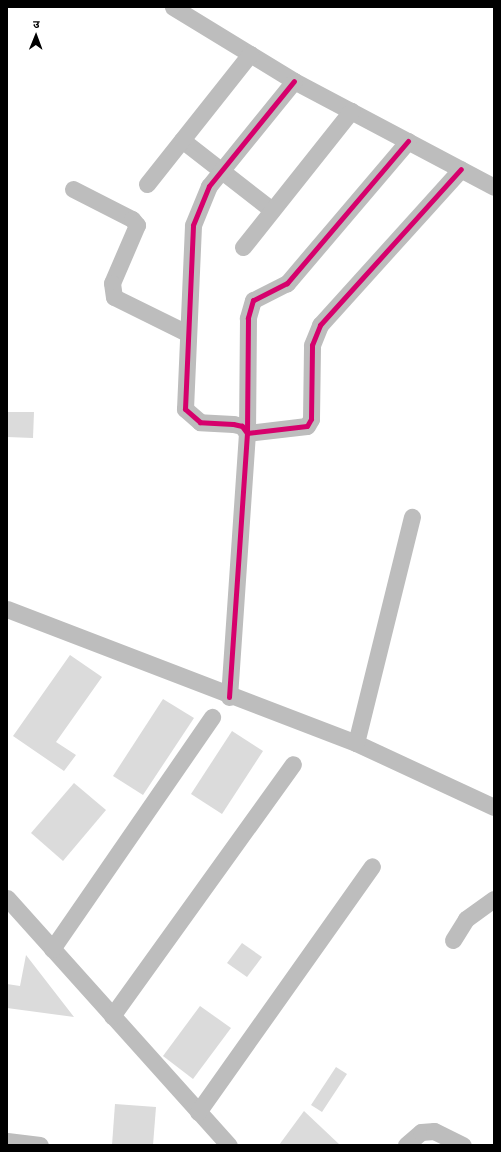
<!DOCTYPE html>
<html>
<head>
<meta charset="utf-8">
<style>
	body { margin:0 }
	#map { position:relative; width:501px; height:1152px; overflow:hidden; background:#fff; font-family:Arial,"Noto Sans Devanagari",sans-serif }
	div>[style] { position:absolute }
	.building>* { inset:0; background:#dbdbdb }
	.minor>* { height:17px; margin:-8.5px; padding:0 8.5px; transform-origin:8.5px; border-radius:8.5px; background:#bdbdbd }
	.cycleway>* { height:5px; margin:-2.5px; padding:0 2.5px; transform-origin:2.5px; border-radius:2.5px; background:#d6006c }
	span { translate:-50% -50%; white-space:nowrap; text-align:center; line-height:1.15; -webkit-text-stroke:4px #fff; paint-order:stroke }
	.frame { position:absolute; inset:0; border:8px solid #000; pointer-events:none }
	.north { position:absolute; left:16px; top:16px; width:40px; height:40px; -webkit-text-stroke:3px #fff; paint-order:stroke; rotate:1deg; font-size:11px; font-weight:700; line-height:16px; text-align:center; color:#000 }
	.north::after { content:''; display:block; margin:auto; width:14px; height:18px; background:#000; clip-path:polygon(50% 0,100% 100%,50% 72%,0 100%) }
</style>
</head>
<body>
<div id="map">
	<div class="building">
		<div style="clip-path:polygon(7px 412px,34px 412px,33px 438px,7px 437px)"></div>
		<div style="clip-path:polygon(70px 655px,102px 677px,56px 742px,76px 755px,64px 771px,13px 736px)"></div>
		<div style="clip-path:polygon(163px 699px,194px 718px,143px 795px,113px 776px)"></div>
		<div style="clip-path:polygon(232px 731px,263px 751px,222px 814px,191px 794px)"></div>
		<div style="clip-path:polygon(74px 783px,106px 810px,63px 861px,31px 833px)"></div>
		<div style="clip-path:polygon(242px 943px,262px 957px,247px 977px,227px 963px)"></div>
		<div style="clip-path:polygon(26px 955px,74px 1017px,7px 1008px,7px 984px,20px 986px)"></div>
		<div style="clip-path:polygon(200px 1006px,231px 1028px,193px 1079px,163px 1056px)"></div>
		<div style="clip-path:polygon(336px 1067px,347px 1074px,322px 1112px,311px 1105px)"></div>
		<div style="clip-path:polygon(115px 1104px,156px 1107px,153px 1145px,112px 1145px)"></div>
		<div style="clip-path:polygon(304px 1111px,340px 1145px,279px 1145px)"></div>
	</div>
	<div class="minor">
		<div style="left:173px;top:7px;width:142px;rotate:31.4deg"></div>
		<div style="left:294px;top:81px;width:226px;rotate:27.9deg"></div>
		<div style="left:182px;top:140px;width:114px;rotate:37.9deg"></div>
		<div style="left:408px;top:141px;width:187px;rotate:130.4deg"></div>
		<div style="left:287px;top:283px;width:38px;rotate:153deg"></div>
		<div style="left:253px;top:300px;width:19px;rotate:106deg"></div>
		<div style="left:248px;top:318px;width:115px;rotate:90.5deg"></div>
		<div style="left:247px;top:433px;width:60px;rotate:-6.7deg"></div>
		<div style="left:307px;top:426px;width:8px;rotate:-60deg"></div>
		<div style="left:311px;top:419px;width:74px;rotate:-89.2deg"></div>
		<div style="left:312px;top:345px;width:22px;rotate:-68deg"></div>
		<div style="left:320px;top:325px;width:210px;rotate:-47.9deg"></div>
		<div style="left:147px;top:184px;width:166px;rotate:-51.6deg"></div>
		<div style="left:73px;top:189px;width:66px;rotate:27deg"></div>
		<div style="left:132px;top:219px;width:8px;rotate:50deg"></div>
		<div style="left:137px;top:225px;width:63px;rotate:113.3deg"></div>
		<div style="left:112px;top:283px;width:14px;rotate:82deg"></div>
		<div style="left:114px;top:297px;width:81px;rotate:26.3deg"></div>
		<div style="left:243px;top:247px;width:174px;rotate:-51.5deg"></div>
		<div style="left:7px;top:609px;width:374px;rotate:21deg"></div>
		<div style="left:356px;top:743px;width:152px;rotate:24.9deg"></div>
		<div style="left:229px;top:697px;width:265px;rotate:-86.1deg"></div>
		<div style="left:247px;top:433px;width:9px;rotate:-126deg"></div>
		<div style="left:242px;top:426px;width:9px;rotate:-167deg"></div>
		<div style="left:233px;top:424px;width:33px;rotate:-177deg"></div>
		<div style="left:200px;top:422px;width:20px;rotate:-139deg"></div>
		<div style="left:185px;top:409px;width:184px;rotate:-87.5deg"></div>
		<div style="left:193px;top:225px;width:42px;rotate:-67.7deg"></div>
		<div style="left:209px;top:186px;width:135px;rotate:-51deg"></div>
		<div style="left:356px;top:743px;width:233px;rotate:-76.1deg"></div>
		<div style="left:7px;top:898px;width:332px;rotate:48.1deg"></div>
		<div style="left:453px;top:940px;width:25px;rotate:-58deg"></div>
		<div style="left:466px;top:919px;width:34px;rotate:-36deg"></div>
		<div style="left:52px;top:949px;width:282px;rotate:-55.4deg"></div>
		<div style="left:112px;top:1016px;width:310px;rotate:-54.3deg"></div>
		<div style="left:198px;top:1112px;width:301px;rotate:-54.7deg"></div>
		<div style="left:7px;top:1141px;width:33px;rotate:7deg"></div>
		<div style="left:406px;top:1145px;width:20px;rotate:-41deg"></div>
		<div style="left:421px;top:1132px;width:13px;rotate:-4deg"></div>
		<div style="left:434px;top:1131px;width:32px;rotate:26deg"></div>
	</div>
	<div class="cycleway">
		<div style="left:408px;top:141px;width:187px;rotate:130.4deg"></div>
		<div style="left:287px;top:283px;width:38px;rotate:153deg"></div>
		<div style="left:253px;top:300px;width:19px;rotate:106deg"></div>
		<div style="left:248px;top:318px;width:115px;rotate:90.5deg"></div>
		<div style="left:247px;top:433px;width:60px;rotate:-6.7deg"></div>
		<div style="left:307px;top:426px;width:8px;rotate:-60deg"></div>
		<div style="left:311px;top:419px;width:74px;rotate:-89.2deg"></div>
		<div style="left:312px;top:345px;width:22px;rotate:-68deg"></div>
		<div style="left:320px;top:325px;width:210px;rotate:-47.9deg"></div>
		<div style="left:229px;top:697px;width:265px;rotate:-86.1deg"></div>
		<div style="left:247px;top:433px;width:9px;rotate:-126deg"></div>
		<div style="left:242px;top:426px;width:9px;rotate:-167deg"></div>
		<div style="left:233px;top:424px;width:33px;rotate:-177deg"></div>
		<div style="left:200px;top:422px;width:20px;rotate:-139deg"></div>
		<div style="left:185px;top:409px;width:184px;rotate:-87.5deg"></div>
		<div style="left:193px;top:225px;width:42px;rotate:-67.7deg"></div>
		<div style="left:209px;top:186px;width:135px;rotate:-51deg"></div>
	</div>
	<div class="frame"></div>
	<div class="north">उ</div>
</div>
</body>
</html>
